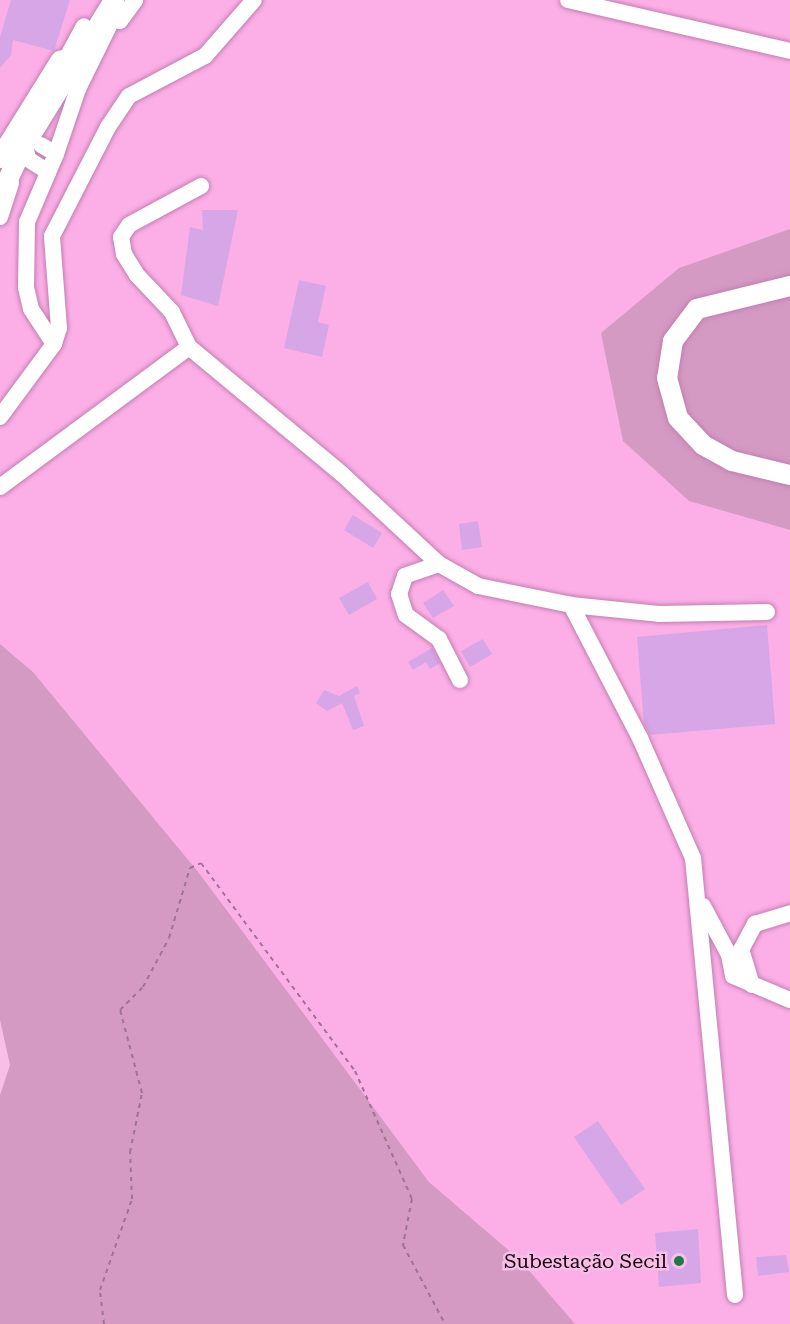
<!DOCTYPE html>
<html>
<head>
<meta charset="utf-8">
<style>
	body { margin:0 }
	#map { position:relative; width:790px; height:1324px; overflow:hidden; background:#f7bfe7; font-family:"Roboto Serif",serif }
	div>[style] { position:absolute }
	.built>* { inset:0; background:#fcafe7 }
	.green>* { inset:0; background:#d49ac3 }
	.building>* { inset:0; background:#d6a6e7 }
	.path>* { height:2px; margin-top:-1px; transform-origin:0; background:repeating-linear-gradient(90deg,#9e7492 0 4.5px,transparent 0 9px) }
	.roads { filter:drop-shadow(0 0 2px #c17faf) drop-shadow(0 0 2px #c17faf) }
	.minor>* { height:16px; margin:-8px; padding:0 8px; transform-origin:8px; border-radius:8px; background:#fff }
	.major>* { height:20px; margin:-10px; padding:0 10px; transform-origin:10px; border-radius:10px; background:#fff }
	.dots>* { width:16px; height:16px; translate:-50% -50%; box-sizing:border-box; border:3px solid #f7bfe7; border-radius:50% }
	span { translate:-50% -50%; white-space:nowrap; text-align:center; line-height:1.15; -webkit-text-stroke:5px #f7bfe7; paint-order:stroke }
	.poi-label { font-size:20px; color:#190314 }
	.right { translate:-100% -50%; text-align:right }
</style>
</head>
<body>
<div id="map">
	<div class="built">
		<div style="clip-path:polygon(0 0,790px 0,790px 229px,679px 268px,689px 501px,790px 530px,790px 1324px,575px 1324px,520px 1260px,429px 1182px,199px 873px,33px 672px,0 644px)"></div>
	</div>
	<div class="green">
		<div style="clip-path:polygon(790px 229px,790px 530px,689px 501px,623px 441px,601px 333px,679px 268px)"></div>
		<div style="clip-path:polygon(0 644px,33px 672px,199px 873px,429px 1182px,520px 1260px,575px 1324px,0 1324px,0 1095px,10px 1065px,0 1020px)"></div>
	</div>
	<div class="building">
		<div style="clip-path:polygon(11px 0,70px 0,54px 51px,13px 40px,11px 55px,0 68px,0 37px)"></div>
		<div style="clip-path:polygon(202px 210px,238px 210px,218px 306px,181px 295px,190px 227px,203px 230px)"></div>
		<div style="clip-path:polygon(299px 280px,326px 286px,318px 322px,329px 325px,322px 357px,284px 348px)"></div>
		<div style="clip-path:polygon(353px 515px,382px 533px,373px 548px,344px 530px)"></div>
		<div style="clip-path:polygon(478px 521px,482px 547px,462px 550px,459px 524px)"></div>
		<div style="clip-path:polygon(368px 582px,377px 599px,349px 615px,339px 598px)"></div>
		<div style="clip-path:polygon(443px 590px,454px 606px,433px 618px,423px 603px)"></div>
		<div style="clip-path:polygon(767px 625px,775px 724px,650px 735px,644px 724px,637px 637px)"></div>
		<div style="clip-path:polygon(483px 639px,492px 654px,470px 667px,461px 651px)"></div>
		<div style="clip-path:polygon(432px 648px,440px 663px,430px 669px,426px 662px,413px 670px,408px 662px)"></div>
		<div style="clip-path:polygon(357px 686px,360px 693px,354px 696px,364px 726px,353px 730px,342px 703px,327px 711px,316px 703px,324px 690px,339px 696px)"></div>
		<div style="clip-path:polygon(598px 1121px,645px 1189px,621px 1205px,574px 1137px)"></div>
		<div style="clip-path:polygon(698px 1229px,701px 1283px,659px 1287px,655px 1233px)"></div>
		<div style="clip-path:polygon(786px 1255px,789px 1272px,758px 1276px,756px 1257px)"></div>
	</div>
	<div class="path">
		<div style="left:104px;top:1324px;width:34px;rotate:-97deg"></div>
		<div style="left:100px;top:1290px;width:96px;rotate:-70.6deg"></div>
		<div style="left:132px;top:1199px;width:47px;rotate:-92.4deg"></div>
		<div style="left:130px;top:1152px;width:60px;rotate:-78.5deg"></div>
		<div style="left:142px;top:1093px;width:86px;rotate:-104.8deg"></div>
		<div style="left:120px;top:1010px;width:33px;rotate:-45deg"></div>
		<div style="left:143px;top:987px;width:55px;rotate:-62deg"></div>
		<div style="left:169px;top:938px;width:73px;rotate:-73.3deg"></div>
		<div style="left:190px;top:868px;width:12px;rotate:-24deg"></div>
		<div style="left:201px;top:863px;width:259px;rotate:53.5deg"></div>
		<div style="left:355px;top:1071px;width:140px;rotate:66deg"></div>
		<div style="left:412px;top:1199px;width:47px;rotate:101.1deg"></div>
		<div style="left:403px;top:1245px;width:89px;rotate:62deg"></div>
	</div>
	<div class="roads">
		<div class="minor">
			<div style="left:568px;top:0;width:228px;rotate:12.9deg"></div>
			<div style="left:120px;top:21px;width:26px;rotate:-54deg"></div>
			<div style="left:59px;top:72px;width:52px;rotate:-61.5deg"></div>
			<div style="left:24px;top:140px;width:19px;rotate:78deg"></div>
			<div style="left:28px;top:159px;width:24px;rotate:33deg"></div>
			<div style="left:56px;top:154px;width:69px;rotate:-71.3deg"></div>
			<div style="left:78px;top:89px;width:70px;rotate:-63.8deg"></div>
			<div style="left:0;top:217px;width:36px;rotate:-72deg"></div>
			<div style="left:54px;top:344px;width:17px;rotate:-73deg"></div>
			<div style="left:59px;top:328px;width:92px;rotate:-94.4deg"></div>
			<div style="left:52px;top:236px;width:123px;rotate:-62.8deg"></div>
			<div style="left:108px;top:127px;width:37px;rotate:-56deg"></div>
			<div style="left:129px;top:96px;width:86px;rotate:-27.8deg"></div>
			<div style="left:205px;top:56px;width:74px;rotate:-48.8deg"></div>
			<div style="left:189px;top:347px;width:39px;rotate:-116deg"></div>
			<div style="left:172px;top:312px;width:51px;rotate:-133.4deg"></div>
			<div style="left:137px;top:275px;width:25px;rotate:-122deg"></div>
			<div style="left:124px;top:254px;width:17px;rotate:-100deg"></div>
			<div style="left:121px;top:237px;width:14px;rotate:-56deg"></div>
			<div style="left:129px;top:225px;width:82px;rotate:-28.4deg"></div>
			<div style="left:0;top:417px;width:91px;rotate:-53.5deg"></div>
			<div style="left:54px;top:344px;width:42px;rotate:-123.3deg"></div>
			<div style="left:31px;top:309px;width:22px;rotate:-103deg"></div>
			<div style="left:26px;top:288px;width:66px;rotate:-89.1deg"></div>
			<div style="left:27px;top:222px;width:74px;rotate:-66.9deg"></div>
			<div style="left:56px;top:154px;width:17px;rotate:-149deg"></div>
			<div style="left:0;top:487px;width:235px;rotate:-36.5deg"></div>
			<div style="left:189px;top:347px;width:200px;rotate:39.7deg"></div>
			<div style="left:343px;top:475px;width:131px;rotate:42.8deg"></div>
			<div style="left:439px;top:564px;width:45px;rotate:29.4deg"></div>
			<div style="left:478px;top:586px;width:95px;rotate:11.5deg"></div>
			<div style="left:571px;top:605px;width:88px;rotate:5.8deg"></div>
			<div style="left:659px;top:614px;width:108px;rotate:-1.1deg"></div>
			<div style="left:439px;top:564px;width:36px;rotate:161deg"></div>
			<div style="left:405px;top:576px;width:19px;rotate:108deg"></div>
			<div style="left:399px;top:594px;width:22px;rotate:72deg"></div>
			<div style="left:406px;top:615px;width:41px;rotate:36deg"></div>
			<div style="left:439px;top:639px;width:46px;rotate:62.9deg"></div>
			<div style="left:571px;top:605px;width:150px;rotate:62.6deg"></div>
			<div style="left:640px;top:738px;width:131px;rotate:66.2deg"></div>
			<div style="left:693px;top:858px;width:439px;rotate:84.5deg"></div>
			<div style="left:703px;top:906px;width:55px;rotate:62deg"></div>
			<div style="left:729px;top:955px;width:21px;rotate:79deg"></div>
			<div style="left:733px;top:976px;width:62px;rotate:22.8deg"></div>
			<div style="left:752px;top:985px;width:37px;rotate:-107deg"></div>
			<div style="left:741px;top:950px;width:30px;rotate:-62deg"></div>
			<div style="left:755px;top:924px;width:37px;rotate:-17deg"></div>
		</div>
		<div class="major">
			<div style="left:0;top:158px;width:115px;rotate:-58.1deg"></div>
			<div style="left:0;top:196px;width:55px;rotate:-64.4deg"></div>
			<div style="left:24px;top:146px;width:172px;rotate:-58.3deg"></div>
			<div style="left:790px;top:286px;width:96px;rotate:166.1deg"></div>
			<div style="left:697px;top:309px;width:40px;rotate:127deg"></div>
			<div style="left:673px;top:341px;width:37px;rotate:99deg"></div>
			<div style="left:667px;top:378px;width:41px;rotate:74.6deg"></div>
			<div style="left:678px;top:418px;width:37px;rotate:47deg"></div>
			<div style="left:703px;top:445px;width:33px;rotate:29deg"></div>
			<div style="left:732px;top:461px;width:60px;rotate:13.6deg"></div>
		</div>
	</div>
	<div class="dots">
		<div style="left:679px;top:1261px;background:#20794d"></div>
	</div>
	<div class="poi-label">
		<span class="right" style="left:667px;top:1261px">Subestação Secil</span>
	</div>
</div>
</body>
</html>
